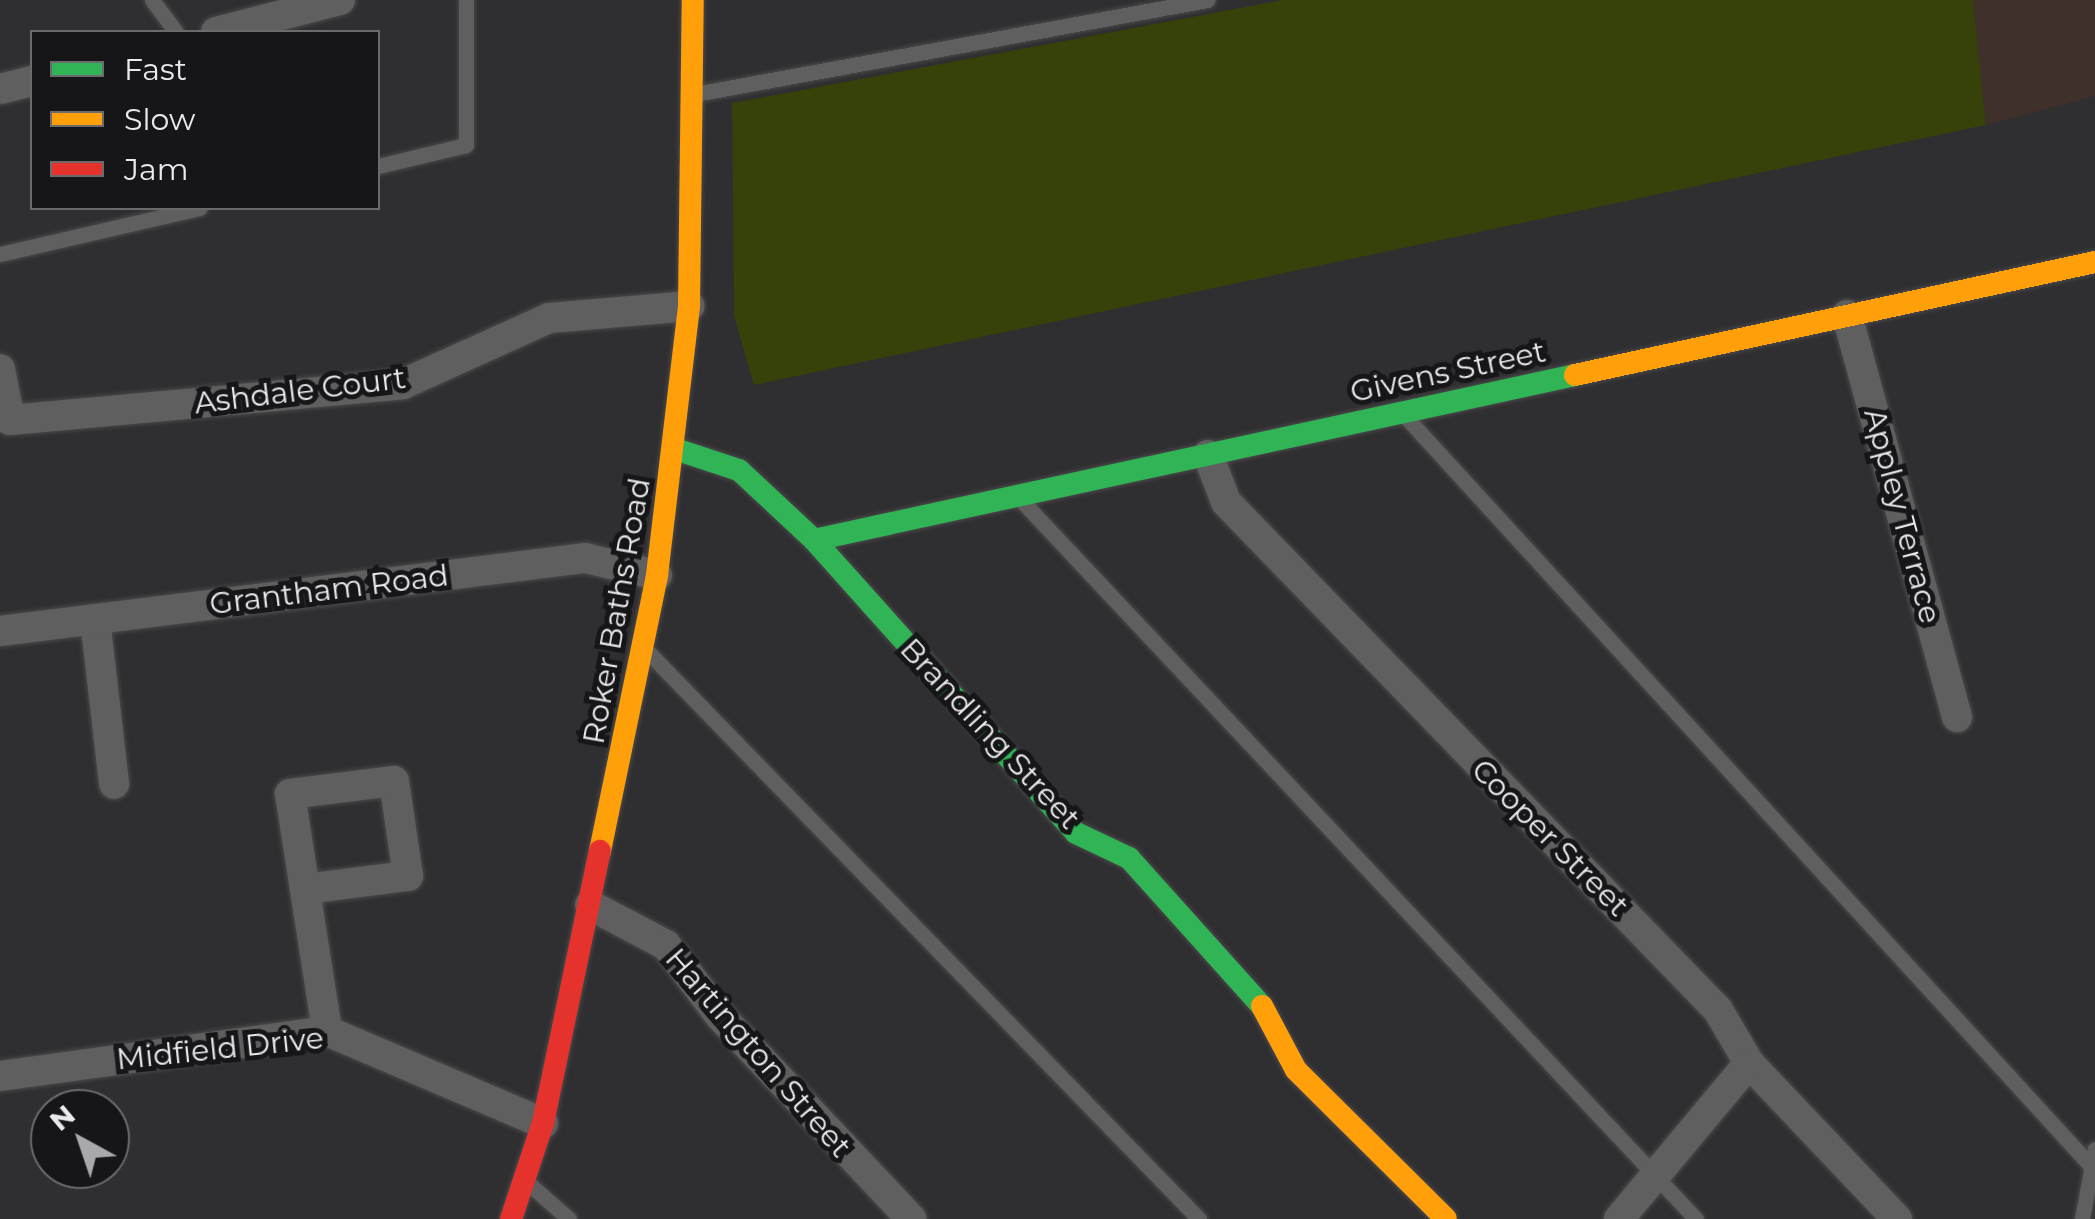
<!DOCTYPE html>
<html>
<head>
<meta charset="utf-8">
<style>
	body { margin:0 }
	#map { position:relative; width:2095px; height:1219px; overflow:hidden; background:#2f2e30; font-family:Montserrat,sans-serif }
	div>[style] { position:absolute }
	.commercial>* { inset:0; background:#40302b }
	.green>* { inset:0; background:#37410a }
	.roads { filter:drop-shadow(0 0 2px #4a494b) drop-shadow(0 0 2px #4a494b) }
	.lane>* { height:15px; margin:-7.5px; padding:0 7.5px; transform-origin:7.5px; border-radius:7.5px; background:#5f5f60 }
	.street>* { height:30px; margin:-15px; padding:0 15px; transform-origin:15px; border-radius:15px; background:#5f5f60 }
	.fast>* { height:22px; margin:-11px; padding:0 11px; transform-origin:11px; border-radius:11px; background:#30b455 }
	.slow>* { height:22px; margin:-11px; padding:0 11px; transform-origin:11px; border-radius:11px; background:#ff9f0a }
	.jam>* { height:22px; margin:-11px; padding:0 11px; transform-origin:11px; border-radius:11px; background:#e5322d }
	span { translate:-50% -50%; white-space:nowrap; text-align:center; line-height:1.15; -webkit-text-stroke:10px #161618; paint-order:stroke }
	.street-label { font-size:30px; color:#ebe9ec }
	.legend { position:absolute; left:30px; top:30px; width:350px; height:180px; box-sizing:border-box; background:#161618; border:2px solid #6b6a6d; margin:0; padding:12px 18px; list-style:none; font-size:30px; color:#ebe9ec }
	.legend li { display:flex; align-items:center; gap:20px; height:50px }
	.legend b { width:50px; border:2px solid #6b6a6d }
	.north { position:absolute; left:30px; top:1089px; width:100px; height:100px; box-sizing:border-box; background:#161618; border:2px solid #6b6a6d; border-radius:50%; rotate:320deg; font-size:28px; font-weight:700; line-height:40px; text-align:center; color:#ebe9ec }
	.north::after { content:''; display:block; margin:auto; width:35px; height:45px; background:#a9a8aa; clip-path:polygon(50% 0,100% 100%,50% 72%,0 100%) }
</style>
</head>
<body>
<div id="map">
	<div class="commercial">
		<div style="clip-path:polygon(1973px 0,2095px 0,2095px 96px,1986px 125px)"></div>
	</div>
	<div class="green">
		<div style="clip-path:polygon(1283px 0,1973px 0,1986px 125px,754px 385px,734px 316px,732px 103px)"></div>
	</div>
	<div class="roads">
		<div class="lane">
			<div style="left:152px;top:0;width:40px;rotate:53deg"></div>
			<div style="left:695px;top:94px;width:521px;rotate:-10.4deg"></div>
			<div style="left:378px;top:166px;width:90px;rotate:-13.4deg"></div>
			<div style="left:466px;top:145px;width:145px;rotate:-90deg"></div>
			<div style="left:0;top:254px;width:205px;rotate:-13deg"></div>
			<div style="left:1404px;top:415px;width:1018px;rotate:47.55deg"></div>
			<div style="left:1021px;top:500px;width:986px;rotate:46.81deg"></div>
			<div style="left:648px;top:652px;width:791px;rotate:45.82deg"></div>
			<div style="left:527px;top:1182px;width:56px;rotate:41.4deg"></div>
			<div style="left:2082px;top:1219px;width:71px;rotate:-79.5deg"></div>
		</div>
		<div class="street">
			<div style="left:216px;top:32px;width:128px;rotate:-14.5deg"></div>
			<div style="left:0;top:89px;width:33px;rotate:-14deg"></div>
			<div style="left:1847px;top:315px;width:417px;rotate:74.7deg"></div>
			<div style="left:0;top:369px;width:52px;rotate:78.9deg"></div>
			<div style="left:10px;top:420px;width:395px;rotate:-5.2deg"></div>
			<div style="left:403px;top:384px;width:160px;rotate:-24.3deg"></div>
			<div style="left:549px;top:318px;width:141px;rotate:-4.9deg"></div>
			<div style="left:1208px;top:455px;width:50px;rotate:69deg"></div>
			<div style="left:1226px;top:502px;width:707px;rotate:45.92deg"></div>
			<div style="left:1718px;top:1010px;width:61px;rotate:59.7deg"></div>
			<div style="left:1749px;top:1063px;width:215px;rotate:46.5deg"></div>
			<div style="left:95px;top:619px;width:166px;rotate:83.4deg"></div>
			<div style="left:0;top:631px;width:590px;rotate:-7.11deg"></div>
			<div style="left:585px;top:558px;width:74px;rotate:13.3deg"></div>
			<div style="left:305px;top:889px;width:104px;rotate:-7.2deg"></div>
			<div style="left:408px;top:876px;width:96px;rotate:-98.4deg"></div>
			<div style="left:394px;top:781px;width:105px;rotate:172.9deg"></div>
			<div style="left:290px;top:794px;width:240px;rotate:81.1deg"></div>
			<div style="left:590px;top:905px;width:86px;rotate:27.8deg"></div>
			<div style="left:666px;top:945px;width:89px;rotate:52.7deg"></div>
			<div style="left:720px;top:1016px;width:279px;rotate:46.7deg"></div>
			<div style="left:0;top:1076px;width:330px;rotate:-7.8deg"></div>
			<div style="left:327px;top:1031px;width:235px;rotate:23.1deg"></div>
			<div style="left:1619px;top:1219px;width:203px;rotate:-50.2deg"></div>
		</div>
		<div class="fast">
			<div style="left:675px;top:449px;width:67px;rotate:18.2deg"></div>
			<div style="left:739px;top:470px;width:103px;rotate:43deg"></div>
			<div style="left:814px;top:540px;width:393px;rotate:48.2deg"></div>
			<div style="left:1076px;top:833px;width:59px;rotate:25.3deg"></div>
			<div style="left:1129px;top:858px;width:199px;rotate:48.1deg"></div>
			<div style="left:814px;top:540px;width:779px;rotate:-12.23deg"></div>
		</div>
		<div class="slow">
			<div style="left:1575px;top:375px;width:532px;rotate:-12.26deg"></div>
			<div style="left:600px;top:851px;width:282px;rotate:-78.3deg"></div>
			<div style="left:657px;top:575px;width:271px;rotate:-83.2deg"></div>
			<div style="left:689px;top:306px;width:306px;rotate:-89.3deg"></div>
			<div style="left:1262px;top:1006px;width:72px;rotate:62deg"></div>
			<div style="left:1296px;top:1070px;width:211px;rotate:44.8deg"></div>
		</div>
		<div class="jam">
			<div style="left:511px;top:1219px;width:101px;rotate:-71.6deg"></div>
			<div style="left:543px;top:1123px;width:278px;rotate:-78.2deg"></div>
		</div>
	</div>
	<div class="street-label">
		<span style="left:1448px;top:372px;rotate:-12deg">Givens Street</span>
		<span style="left:300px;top:391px;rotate:-7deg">Ashdale Court</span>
		<span style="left:1902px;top:516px;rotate:75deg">Appley Terrace</span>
		<span style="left:329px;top:590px;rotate:-7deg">Grantham Road</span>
		<span style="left:617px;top:611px;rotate:-80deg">Roker Baths Road</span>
		<span style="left:990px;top:734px;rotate:47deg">Brandling Street</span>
		<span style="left:1550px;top:838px;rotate:45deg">Cooper Street</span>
		<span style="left:220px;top:1049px;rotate:-6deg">Midfield Drive</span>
		<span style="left:758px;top:1053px;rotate:49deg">Hartington Street</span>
	</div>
	<ul class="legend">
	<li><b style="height:12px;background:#30b455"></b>Fast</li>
	<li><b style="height:12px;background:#ff9f0a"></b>Slow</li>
	<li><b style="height:12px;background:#e5322d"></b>Jam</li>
	</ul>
	<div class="north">N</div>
</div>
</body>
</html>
